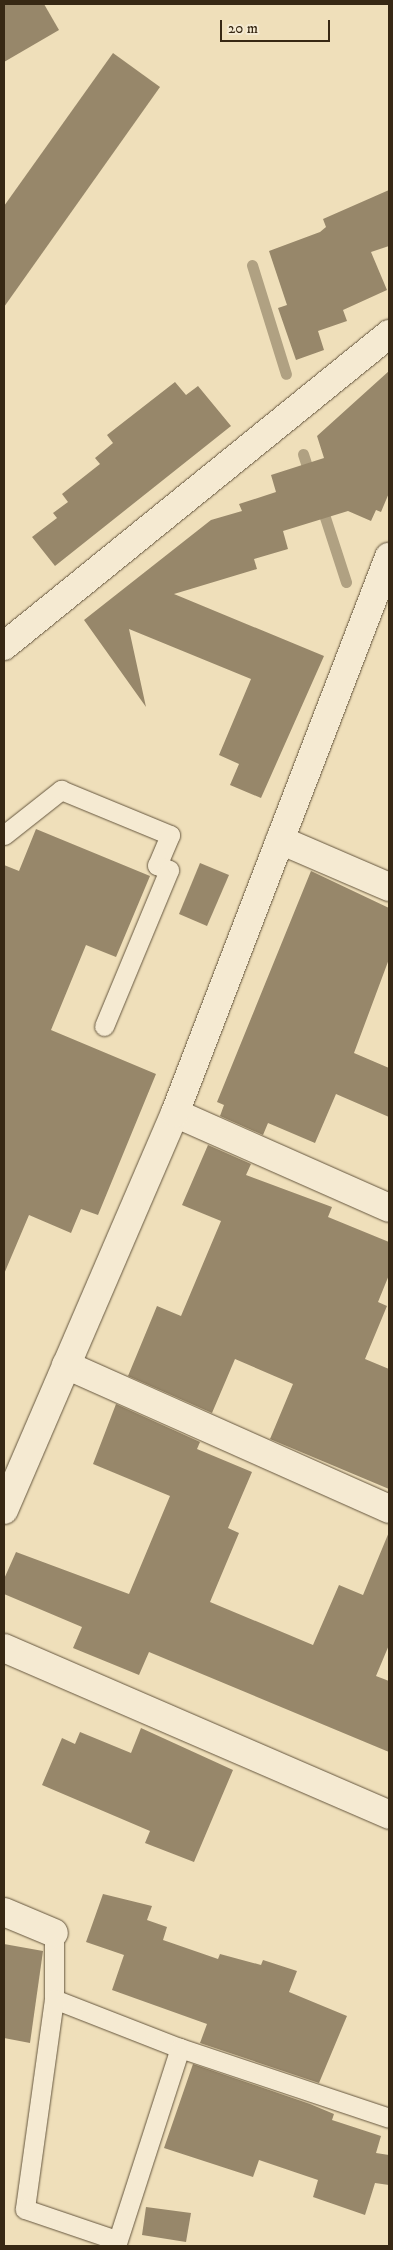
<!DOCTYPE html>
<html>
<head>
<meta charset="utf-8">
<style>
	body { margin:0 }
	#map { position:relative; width:393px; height:2250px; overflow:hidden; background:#efdfba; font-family:"IM FELL DW Pica",serif }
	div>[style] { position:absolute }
	.stream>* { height:11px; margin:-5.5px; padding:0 5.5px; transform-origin:5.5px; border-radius:5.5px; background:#b0a182 }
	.building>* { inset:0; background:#97876a }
	.roads { filter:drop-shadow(0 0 1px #65563e) drop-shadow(0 0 1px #65563e) }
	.service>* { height:19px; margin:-9.5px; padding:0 9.5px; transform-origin:9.5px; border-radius:9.5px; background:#f5ead2 }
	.minor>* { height:28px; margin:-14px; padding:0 14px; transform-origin:14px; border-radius:14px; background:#f5ead2 }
	.tertiary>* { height:28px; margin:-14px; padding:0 14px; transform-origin:14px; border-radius:14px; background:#f5ead2 }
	span { translate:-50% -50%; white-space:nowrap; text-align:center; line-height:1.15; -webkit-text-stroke:4px #f5ead2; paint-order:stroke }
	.frame { position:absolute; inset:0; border:5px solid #372814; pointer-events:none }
	.scale { position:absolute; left:220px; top:20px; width:110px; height:22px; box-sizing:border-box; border:2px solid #372814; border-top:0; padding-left:6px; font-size:15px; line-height:18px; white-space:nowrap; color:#372814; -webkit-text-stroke:4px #f5ead2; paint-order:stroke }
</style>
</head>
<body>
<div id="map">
	<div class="stream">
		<div style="left:252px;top:265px;width:114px;rotate:72.7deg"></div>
		<div style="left:303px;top:454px;width:25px;rotate:72deg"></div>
		<div style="left:321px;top:505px;width:81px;rotate:72deg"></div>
	</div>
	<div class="building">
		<div style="clip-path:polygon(4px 4px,44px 4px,59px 30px,4px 62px)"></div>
		<div style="clip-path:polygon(113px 53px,160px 87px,4px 307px,4px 206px)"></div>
		<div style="clip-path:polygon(389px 190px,389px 246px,371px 252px,387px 290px,343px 310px,347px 321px,318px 331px,324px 350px,296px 360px,278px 308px,287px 305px,269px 251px,320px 232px,326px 227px,323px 219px)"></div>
		<div style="clip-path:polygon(389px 371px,389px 493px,381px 512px,376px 510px,371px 521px,348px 511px,283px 531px,288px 549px,254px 559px,257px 569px,174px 594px,324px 656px,261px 798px,230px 785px,239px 764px,219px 755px,251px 679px,129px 629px,146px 707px,84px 620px,211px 520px,242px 511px,239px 504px,276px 492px,271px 475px,324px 458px,317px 436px)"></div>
		<div style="clip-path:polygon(175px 382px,186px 395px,198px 386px,231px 426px,55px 566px,32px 537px,57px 518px,53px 513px,68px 502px,62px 494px,100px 464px,95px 458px,113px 443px,107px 435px)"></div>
		<div style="clip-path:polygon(36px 829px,150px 876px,116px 957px,86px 945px,51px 1030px,156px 1074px,98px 1215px,81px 1209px,71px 1233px,29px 1215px,4px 1274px,4px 865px,19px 871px)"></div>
		<div style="clip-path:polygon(200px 863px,229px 875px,207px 926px,179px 914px)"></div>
		<div style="clip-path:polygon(311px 871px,389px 908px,389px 959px,354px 1053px,389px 1068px,389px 1117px,336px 1094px,315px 1143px,268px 1123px,263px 1135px,220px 1116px,224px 1105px,217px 1102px)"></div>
		<div style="clip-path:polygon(208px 1145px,251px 1164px,246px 1175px,332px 1207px,328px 1217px,389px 1242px,389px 1275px,378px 1302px,387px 1306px,365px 1359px,389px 1369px,389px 1489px,270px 1439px,293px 1384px,235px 1359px,212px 1413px,128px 1376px,157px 1306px,181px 1316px,221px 1221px,182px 1205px)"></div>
		<div style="clip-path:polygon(116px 1404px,200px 1442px,197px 1449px,252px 1472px,228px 1528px,239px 1533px,210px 1602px,313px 1645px,339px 1585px,363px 1595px,389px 1532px,389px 1645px,376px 1676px,389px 1681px,389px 1752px,149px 1652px,139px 1675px,73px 1648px,82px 1627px,4px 1594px,4px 1579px,16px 1552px,129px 1594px,170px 1496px,93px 1464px)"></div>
		<div style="clip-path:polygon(141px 1728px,233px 1770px,194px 1862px,145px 1843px,150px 1831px,42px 1785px,62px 1738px,75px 1744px,80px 1732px,131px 1753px)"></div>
		<div style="clip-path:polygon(103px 1894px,152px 1906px,147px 1920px,167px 1927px,163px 1940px,218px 1959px,220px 1954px,261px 1965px,263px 1960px,297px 1971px,289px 1992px,347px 2016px,319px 2083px,200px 2043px,207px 2024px,112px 1990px,124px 1955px,86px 1942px)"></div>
		<div style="clip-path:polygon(4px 1944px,43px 1951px,30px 2043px,4px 2038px)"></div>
		<div style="clip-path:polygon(193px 2064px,310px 2104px,334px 2114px,332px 2120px,381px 2136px,376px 2153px,389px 2155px,389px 2185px,375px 2183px,365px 2215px,313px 2197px,318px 2180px,259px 2160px,253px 2177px,164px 2148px)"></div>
		<div style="clip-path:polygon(146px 2207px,191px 2213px,186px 2242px,142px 2235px)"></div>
	</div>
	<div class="roads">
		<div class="service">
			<div style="left:4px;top:835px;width:73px;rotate:-38.3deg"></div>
			<div style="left:61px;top:790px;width:118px;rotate:22.4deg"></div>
			<div style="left:170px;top:835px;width:33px;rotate:113deg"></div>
			<div style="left:157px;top:865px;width:13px;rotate:23deg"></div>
			<div style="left:169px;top:870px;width:169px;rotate:112.6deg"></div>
			<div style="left:54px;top:1933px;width:66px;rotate:90deg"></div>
			<div style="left:54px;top:1999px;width:135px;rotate:21.3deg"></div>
			<div style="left:180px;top:2048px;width:220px;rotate:18.5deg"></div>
			<div style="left:54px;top:1999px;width:212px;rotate:97.9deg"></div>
			<div style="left:25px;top:2209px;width:96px;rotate:18.8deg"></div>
			<div style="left:116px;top:2246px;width:208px;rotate:-72.1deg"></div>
		</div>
		<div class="minor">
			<div style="left:280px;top:840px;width:119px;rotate:23.3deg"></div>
			<div style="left:175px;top:1113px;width:234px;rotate:23.9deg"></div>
			<div style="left:66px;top:1365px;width:354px;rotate:24deg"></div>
			<div style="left:4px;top:1510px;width:432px;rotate:-66.7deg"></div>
			<div style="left:175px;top:1113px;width:596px;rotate:-68.95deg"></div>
			<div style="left:4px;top:1648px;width:420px;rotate:23.4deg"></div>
			<div style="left:4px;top:1912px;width:54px;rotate:22.8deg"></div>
		</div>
		<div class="tertiary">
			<div style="left:4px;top:646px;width:496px;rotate:-39deg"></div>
		</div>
	</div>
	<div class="frame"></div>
	<div class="scale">20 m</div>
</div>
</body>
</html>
